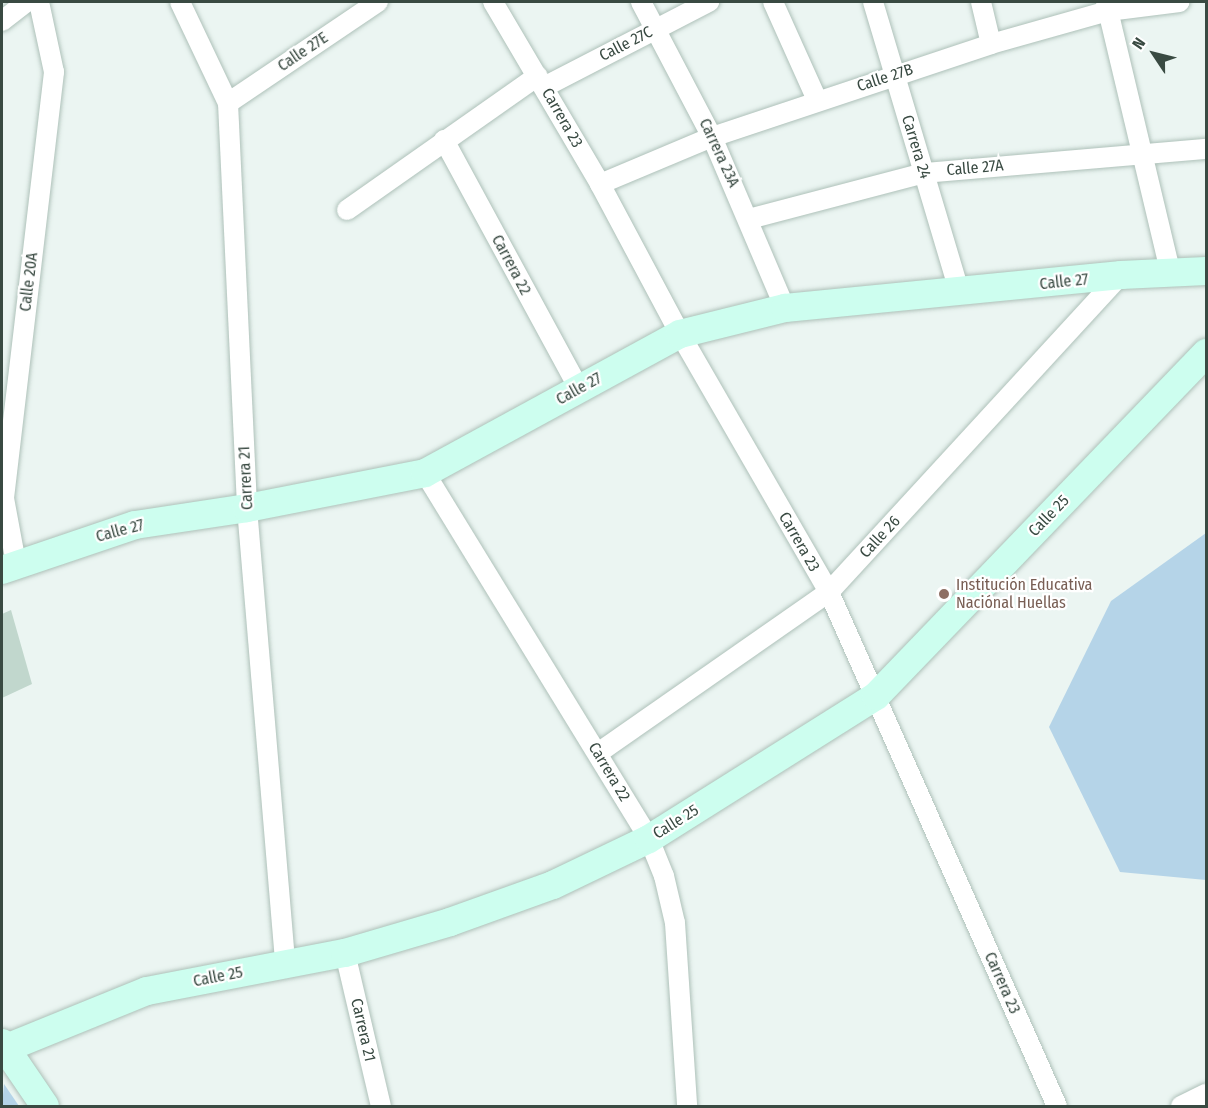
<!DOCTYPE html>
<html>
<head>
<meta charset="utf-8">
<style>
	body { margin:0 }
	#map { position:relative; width:1208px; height:1108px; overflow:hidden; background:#ebf5f2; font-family:"Fira Sans Condensed",sans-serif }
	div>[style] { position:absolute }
	.green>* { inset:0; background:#b5d4e8 }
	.building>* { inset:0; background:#c1d7cd }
	.roads { filter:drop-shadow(0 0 2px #aec1b9) drop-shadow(0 0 2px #aec1b9) }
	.street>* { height:20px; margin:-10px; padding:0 10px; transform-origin:10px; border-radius:10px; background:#fff }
	.secondary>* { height:28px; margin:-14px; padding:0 14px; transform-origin:14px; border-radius:14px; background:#cdfeef }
	.dots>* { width:16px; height:16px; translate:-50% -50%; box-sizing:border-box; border:3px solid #fff; border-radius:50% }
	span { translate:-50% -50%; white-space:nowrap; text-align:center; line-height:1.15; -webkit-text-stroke:4.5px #fff; paint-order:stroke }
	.street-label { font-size:16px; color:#394a42 }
	.education-label { font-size:16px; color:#785e54 }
	.left { translate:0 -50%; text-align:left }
	.frame { position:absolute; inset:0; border:3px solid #394a42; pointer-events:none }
	.north { position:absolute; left:1124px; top:24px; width:60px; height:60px; -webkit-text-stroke:4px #fff; paint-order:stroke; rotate:305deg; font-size:16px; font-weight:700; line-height:24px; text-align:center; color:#394a42 }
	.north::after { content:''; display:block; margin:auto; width:21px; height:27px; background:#394a42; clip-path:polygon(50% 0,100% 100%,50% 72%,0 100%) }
</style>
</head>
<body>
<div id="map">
	<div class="green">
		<div style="clip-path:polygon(1206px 533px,1206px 880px,1120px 872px,1049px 727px,1111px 601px)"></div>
		<div style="clip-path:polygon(4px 1084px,19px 1106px,2px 1106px)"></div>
	</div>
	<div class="building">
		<div style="clip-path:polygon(11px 610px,32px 684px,2px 698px,2px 614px)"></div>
	</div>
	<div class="roads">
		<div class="street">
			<div style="left:180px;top:2px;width:112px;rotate:64.6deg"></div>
			<div style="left:228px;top:103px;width:405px;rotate:87.3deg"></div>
			<div style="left:247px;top:508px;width:457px;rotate:85.2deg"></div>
			<div style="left:493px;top:2px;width:211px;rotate:59.5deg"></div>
			<div style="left:600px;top:184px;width:170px;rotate:61.9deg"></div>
			<div style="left:680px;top:334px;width:298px;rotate:60deg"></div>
			<div style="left:829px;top:592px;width:562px;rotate:66.08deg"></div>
			<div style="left:641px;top:2px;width:153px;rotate:62.3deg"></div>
			<div style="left:712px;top:137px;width:186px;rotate:66.9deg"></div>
			<div style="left:773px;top:2px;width:107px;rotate:65.8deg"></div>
			<div style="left:873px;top:2px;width:304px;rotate:73.4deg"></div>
			<div style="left:981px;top:2px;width:43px;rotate:76.6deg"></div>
			<div style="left:1106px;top:2px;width:277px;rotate:76.6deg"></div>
			<div style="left:2px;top:21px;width:31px;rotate:-38deg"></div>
			<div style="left:544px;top:87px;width:186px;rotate:-27.3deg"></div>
			<div style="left:228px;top:103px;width:181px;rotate:-34deg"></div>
			<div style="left:444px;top:140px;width:283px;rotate:61.5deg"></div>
			<div style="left:600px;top:184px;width:121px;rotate:-22.8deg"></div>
			<div style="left:712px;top:137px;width:294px;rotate:-18.4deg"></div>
			<div style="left:991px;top:44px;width:122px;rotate:-15.8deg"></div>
			<div style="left:1108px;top:11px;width:72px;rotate:-7.2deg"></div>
			<div style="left:347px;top:210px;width:233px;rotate:-35.1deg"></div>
			<div style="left:749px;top:219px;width:181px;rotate:-14.7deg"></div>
			<div style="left:924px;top:173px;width:283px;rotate:-4.9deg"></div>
			<div style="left:425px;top:473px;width:429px;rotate:58.5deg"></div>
			<div style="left:649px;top:839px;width:40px;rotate:68deg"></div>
			<div style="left:664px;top:876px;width:48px;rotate:76.8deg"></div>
			<div style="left:675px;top:923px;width:183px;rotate:86.2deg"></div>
			<div style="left:16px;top:563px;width:66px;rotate:-100.5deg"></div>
			<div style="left:4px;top:498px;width:429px;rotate:-83.3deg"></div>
			<div style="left:54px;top:72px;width:72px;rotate:-102.1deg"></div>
			<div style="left:598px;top:753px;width:282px;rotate:-34.9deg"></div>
			<div style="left:829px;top:592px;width:431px;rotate:-47.4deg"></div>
			<div style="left:345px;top:953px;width:157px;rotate:76.8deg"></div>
			<div style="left:1181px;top:1106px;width:28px;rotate:-26deg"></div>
		</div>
		<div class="secondary">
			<div style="left:2px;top:570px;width:140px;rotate:-18.7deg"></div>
			<div style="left:135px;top:525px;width:113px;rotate:-8.6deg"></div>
			<div style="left:247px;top:508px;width:181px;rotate:-11.1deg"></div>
			<div style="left:425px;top:473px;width:290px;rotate:-28.6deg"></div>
			<div style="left:680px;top:334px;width:108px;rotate:-13.9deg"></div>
			<div style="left:785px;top:308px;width:338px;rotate:-5.6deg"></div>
			<div style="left:1121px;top:275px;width:85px;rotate:-2.7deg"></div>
			<div style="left:2px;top:1043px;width:76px;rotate:55.7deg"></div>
			<div style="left:4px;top:1049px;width:154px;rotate:-22.1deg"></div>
			<div style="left:147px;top:991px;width:202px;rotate:-10.9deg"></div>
			<div style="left:345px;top:953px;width:109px;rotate:-16.4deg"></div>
			<div style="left:450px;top:922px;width:109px;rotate:-19.8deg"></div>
			<div style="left:553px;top:885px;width:106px;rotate:-25.6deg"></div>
			<div style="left:649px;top:839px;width:268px;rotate:-32.2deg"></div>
			<div style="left:876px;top:696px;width:476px;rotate:-46.1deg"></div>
		</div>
	</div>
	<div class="dots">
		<div style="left:944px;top:594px;background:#8d6e63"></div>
	</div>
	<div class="street-label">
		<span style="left:626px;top:44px;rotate:-27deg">Calle 27C</span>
		<span style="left:303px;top:52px;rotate:-34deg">Calle 27E</span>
		<span style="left:885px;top:78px;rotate:-18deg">Calle 27B</span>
		<span style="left:562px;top:118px;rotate:60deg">Carrera 23</span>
		<span style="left:916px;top:147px;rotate:73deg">Carrera 24</span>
		<span style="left:719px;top:153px;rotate:65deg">Carrera 23A</span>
		<span style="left:975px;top:168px;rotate:-5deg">Calle 27A</span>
		<span style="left:511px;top:265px;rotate:62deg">Carrera 22</span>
		<span style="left:29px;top:282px;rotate:-83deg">Calle 20A</span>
		<span style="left:1064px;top:282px;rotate:-6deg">Calle 27</span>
		<span style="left:579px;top:389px;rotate:-29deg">Calle 27</span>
		<span style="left:246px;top:478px;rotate:-93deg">Carrera 21</span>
		<span style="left:1049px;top:516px;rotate:-46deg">Calle 25</span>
		<span style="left:120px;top:531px;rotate:-15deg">Calle 27</span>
		<span style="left:880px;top:537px;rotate:-47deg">Calle 26</span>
		<span style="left:799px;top:542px;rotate:60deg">Carrera 23</span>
		<span style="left:609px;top:772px;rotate:59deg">Carrera 22</span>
		<span style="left:676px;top:822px;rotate:-32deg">Calle 25</span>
		<span style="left:218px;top:977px;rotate:-11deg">Calle 25</span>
		<span style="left:1002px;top:983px;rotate:66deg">Carrera 23</span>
		<span style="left:363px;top:1030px;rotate:77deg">Carrera 21</span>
	</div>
	<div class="education-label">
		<span class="left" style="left:956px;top:594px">Institución Educativa<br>Naciónal Huellas</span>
	</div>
	<div class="frame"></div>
	<div class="north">N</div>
</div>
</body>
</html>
